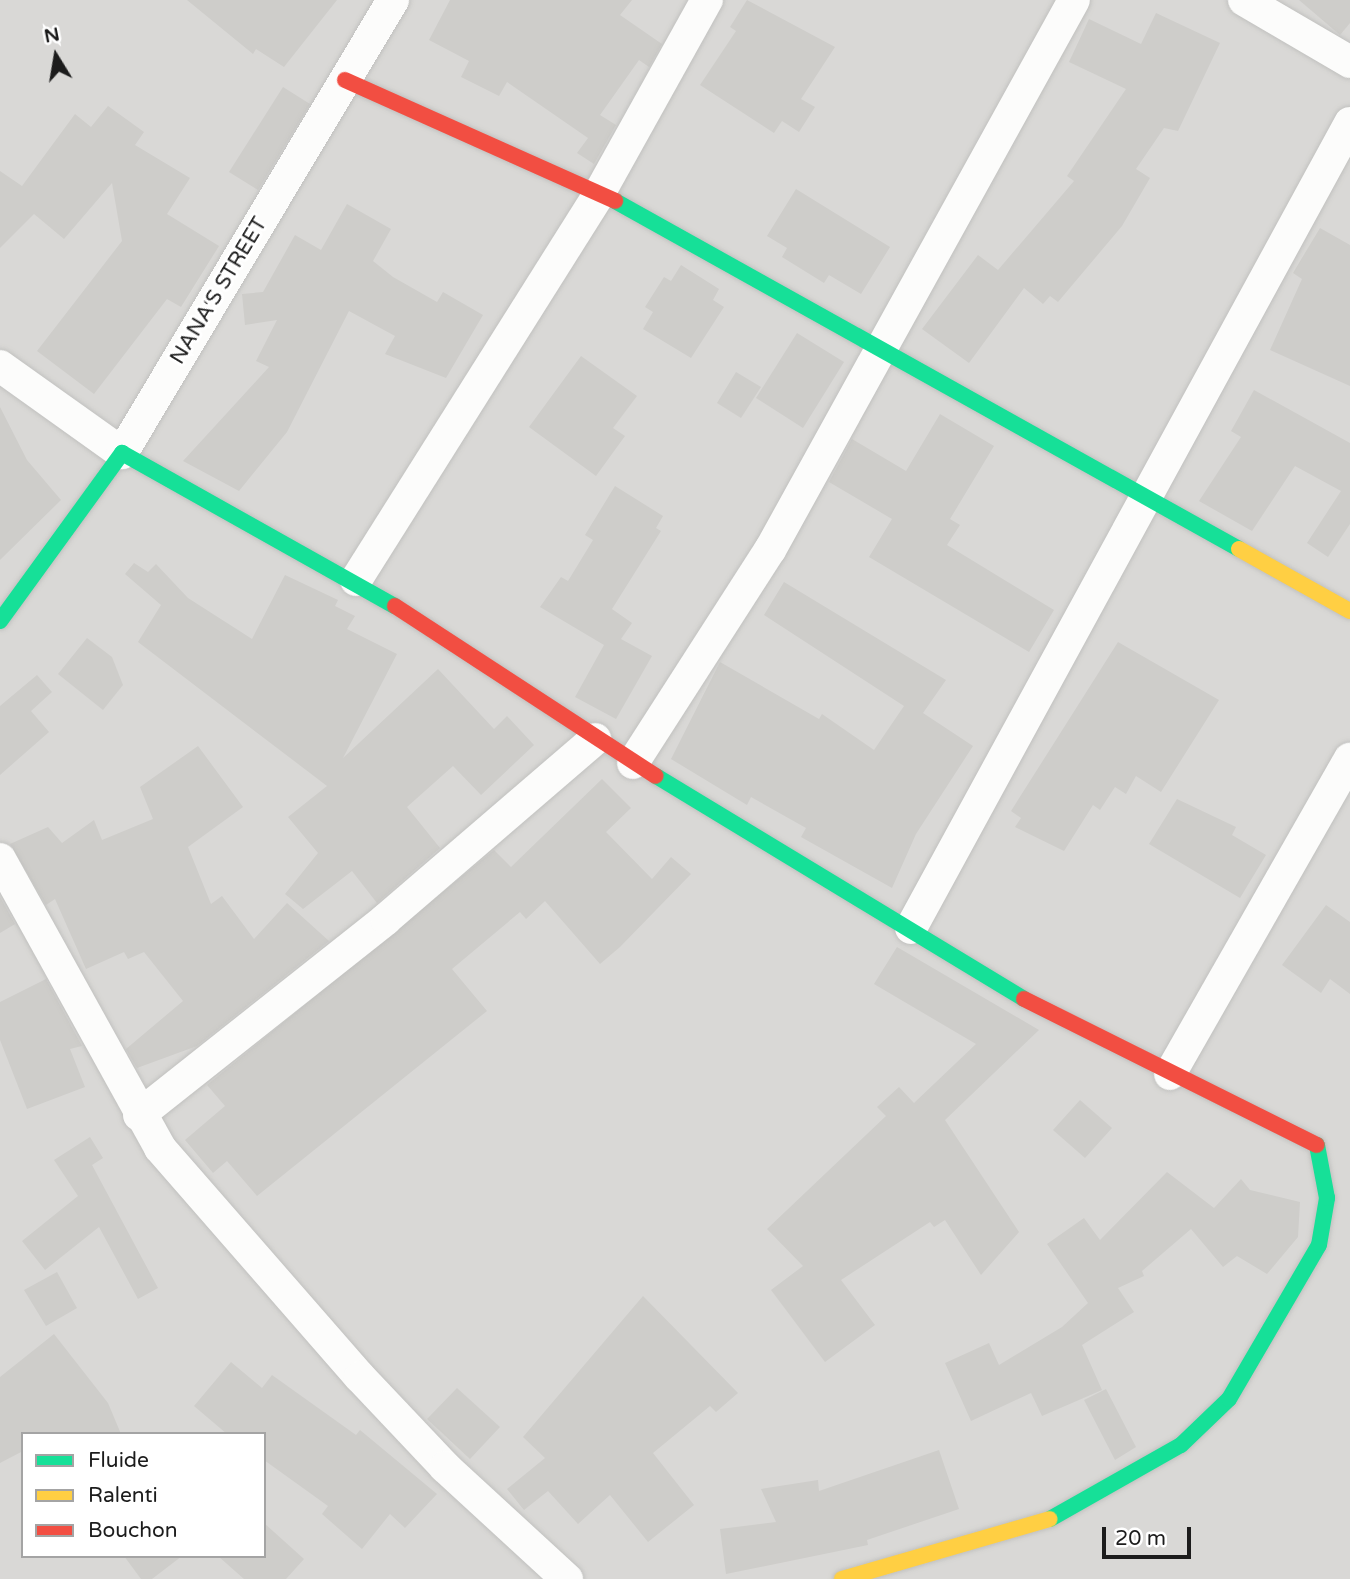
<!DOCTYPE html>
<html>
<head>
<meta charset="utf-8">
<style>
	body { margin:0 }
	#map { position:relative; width:1350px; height:1579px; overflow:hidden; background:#eae9e5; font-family:"Varela Round",sans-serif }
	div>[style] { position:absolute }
	.residential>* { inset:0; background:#d9d8d6 }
	.building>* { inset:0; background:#cecdca }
	.roads { filter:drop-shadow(0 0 2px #c1c1bf) drop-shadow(0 0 2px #c1c1bf) }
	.street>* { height:32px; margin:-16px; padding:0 16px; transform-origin:16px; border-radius:16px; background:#fcfcfb }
	.fast>* { height:16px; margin:-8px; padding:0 8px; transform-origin:8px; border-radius:8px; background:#16e098 }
	.slow>* { height:16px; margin:-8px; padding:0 8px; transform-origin:8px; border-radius:8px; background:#ffcf43 }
	.jam>* { height:16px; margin:-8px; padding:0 8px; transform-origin:8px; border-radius:8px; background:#f24e42 }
	span { translate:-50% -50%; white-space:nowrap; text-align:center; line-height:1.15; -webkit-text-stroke:6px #fff; paint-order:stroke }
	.street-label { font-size:21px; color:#1c1c1c }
	.legend { position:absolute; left:21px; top:1432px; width:245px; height:126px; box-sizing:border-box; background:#fff; border:2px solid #a4a4a4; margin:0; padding:9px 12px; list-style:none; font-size:21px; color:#1c1c1c }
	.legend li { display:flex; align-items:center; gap:14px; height:35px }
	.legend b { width:35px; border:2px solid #a4a4a4 }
	.north { position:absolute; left:21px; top:21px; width:70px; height:70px; -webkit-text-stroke:5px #fff; paint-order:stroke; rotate:349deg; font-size:19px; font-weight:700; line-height:28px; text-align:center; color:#1c1c1c }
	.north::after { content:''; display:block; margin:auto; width:24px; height:32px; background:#1c1c1c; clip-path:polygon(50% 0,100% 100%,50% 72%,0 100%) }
	.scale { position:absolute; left:1102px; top:1527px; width:89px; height:32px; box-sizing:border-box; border:4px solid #1c1c1c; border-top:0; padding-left:9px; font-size:21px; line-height:24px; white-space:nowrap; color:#1c1c1c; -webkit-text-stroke:5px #fff; paint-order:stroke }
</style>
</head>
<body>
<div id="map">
	<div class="residential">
		<div style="clip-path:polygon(evenodd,0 0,1350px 0,1350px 1579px,0 1579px,0 0,23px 1434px,264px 1434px,264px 1556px,23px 1556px,23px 1434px)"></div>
	</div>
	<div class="building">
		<div style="clip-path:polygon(187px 0,337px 0,284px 67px,256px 49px,253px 54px)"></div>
		<div style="clip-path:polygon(450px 0,632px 0,620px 15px,662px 44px,649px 67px,639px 60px,600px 115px,616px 125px,594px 164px,577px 153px,588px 138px,507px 82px,499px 96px,461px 77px,469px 61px,429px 40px)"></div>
		<div style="clip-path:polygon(747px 0,835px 47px,801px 99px,815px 107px,799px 132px,782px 121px,774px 133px,700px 85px,736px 31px,730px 27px)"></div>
		<div style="clip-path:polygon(1299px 0,1350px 0,1350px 23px,1340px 35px)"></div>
		<div style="clip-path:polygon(1156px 13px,1220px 43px,1178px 131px,1164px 128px,1136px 169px,1150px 178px,1122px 226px,1058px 302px,1050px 296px,1043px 304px,1024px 288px,969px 363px,922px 329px,978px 255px,998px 270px,1074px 181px,1067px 176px,1126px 89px,1069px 62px,1089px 19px,1141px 44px)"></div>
		<div style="clip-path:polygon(283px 87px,310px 104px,258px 190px,229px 172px)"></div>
		<div style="clip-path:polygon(108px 106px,144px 132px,135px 145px,190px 178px,167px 214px,219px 246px,181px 307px,167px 299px,94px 394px,37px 351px,122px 241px,112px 183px,64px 239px,34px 214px,0 248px,0 171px,22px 186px,75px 114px,91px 127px)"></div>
		<div style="clip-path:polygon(796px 189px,890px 247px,861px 294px,829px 275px,824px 283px,782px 257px,787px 248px,767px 236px)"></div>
		<div style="clip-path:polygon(347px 204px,391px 229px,373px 261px,393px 277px,437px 302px,443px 292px,483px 315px,446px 378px,385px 354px,395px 336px,349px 311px,287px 432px,239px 491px,183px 461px,269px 367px,256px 361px,277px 320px,245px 325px,242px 294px,263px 292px,295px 235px,321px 250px)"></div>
		<div style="clip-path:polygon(1320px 228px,1350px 245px,1350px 386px,1270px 350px,1302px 279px,1293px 273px)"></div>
		<div style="clip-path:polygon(681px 265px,719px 289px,713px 300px,724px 307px,691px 358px,643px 329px,653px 312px,645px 307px,664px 277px,671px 281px)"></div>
		<div style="clip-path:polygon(797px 333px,844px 362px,803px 428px,756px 398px)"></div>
		<div style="clip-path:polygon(581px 356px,637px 396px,613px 428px,625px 436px,596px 476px,529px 427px)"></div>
		<div style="clip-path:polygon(736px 372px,761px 387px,741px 418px,717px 403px)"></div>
		<div style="clip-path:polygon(1254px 390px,1350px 443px,1350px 524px,1328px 557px,1307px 543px,1341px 491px,1295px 466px,1252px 531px,1199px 501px,1241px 437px,1231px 431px)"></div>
		<div style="clip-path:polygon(0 407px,27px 460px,61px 500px,0 560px)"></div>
		<div style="clip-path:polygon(940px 414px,994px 446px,950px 519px,960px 525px,947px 545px,1054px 610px,1029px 652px,869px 557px,892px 519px,829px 482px,852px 439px,906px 471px)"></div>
		<div style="clip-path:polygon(615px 486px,663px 516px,656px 528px,661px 531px,612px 609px,632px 623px,621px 639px,652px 656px,616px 719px,575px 697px,604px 645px,540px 607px,561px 577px,568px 581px,593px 540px,585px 535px)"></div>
		<div style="clip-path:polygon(134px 563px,148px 572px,156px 564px,188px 598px,252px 639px,285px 575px,338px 600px,335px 606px,355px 616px,347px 629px,397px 654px,343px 758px,438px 669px,494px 729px,507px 716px,534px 745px,481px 795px,453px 766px,407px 807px,440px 848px,377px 903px,352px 871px,303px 909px,285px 894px,318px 853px,288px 817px,327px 786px,138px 642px,161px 605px,125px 574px)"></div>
		<div style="clip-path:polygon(784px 582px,946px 680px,923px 713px,973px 746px,916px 834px,892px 888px,801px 837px,806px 828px,751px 797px,747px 805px,671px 759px,720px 662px,819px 719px,822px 714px,874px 750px,904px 706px,764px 615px)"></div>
		<div style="clip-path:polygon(87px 638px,112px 657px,123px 685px,103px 710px,58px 674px)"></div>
		<div style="clip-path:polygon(1118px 642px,1219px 700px,1161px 792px,1136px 776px,1126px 794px,1115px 787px,1100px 810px,1093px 805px,1064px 851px,1015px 827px,1021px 818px,1011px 811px)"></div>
		<div style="clip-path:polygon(37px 675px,52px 692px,31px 711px,49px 732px,0 775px,0 706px)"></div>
		<div style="clip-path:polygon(198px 746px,243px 807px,188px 847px,211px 904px,222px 896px,254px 939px,287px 903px,329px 941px,197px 1046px,137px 1068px,126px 1049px,183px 1001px,144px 952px,128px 959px,124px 952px,86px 969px,55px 899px,46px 905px,10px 844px,48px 827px,62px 843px,94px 820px,102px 840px,153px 819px,140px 787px)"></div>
		<div style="clip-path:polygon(602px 779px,631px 808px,606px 832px,652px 879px,671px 857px,691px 874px,620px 947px,600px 964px,545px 901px,526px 919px,520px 912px,452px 969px,487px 1011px,257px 1196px,227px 1161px,213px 1173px,185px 1140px,225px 1106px,207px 1085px,494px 850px,511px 867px)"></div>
		<div style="clip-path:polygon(1177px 799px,1236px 827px,1232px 835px,1266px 855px,1240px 898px,1149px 844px)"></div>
		<div style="clip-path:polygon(0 897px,15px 924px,0 933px)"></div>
		<div style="clip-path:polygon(1326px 905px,1350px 922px,1350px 994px,1330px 979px,1321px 993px,1282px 965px)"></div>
		<div style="clip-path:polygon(897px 947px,1039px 1030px,945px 1120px,1019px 1232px,981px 1275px,945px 1220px,934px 1227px,930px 1222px,841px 1280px,875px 1325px,825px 1362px,771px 1290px,803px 1266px,767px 1229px,886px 1116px,877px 1107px,899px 1087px,914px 1103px,976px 1044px,874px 984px)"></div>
		<div style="clip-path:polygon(46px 979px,82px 1046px,70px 1049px,85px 1087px,27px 1109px,0 1040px,0 1002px)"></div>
		<div style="clip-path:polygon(1080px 1100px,1112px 1128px,1085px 1158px,1053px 1130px)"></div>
		<div style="clip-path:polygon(90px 1137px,103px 1158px,92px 1165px,158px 1288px,138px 1299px,99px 1227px,45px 1270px,22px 1241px,78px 1196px,54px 1160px)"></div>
		<div style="clip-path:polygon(1167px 1172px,1214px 1208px,1241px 1179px,1250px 1190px,1300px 1202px,1298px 1237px,1267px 1274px,1237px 1256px,1223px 1267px,1191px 1229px,1142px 1271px,1144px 1276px,1118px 1288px,1134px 1312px,1082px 1345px,1102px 1390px,1042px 1416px,1031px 1393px,971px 1421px,945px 1363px,989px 1343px,999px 1365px,1062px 1327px,1088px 1303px,1047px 1244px,1084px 1218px,1100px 1240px)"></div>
		<div style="clip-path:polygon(57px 1272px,77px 1308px,46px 1326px,24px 1290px)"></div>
		<div style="clip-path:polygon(643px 1296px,738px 1393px,716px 1412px,710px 1406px,653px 1453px,694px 1505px,648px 1542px,610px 1495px,578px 1524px,548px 1491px,524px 1510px,507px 1489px,545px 1458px,523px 1437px)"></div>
		<div style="clip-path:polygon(54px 1334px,108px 1403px,121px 1434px,23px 1434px,23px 1451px,0 1463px,0 1377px)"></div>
		<div style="clip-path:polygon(231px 1362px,262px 1388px,272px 1375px,356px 1435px,360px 1430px,437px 1494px,405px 1528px,390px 1514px,362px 1549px,322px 1514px,328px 1506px,264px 1460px,264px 1434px,227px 1434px,194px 1406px)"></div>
		<div style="clip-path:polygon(457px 1388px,500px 1427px,470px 1459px,427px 1419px)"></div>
		<div style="clip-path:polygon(1106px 1389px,1136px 1447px,1115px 1460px,1084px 1400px)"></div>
		<div style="clip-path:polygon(939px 1450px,959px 1509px,867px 1540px,868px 1545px,726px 1574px,720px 1529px,776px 1522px,761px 1489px,818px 1480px,819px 1491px)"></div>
		<div style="clip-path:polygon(264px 1523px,304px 1559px,286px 1579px,244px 1579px,218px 1556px,264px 1556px)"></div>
		<div style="clip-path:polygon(124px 1556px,182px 1556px,152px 1579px,141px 1579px)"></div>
	</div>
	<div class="roads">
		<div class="street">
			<div style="left:1244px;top:0;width:123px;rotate:30.3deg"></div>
			<div style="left:0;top:366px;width:150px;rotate:35.5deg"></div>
			<div style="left:122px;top:453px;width:528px;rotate:-59.11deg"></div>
			<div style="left:356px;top:580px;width:458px;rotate:-57.8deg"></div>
			<div style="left:600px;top:192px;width:220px;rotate:-60.9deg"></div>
			<div style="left:633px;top:763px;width:253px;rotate:-57.3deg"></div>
			<div style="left:770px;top:550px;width:628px;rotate:-61.07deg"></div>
			<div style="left:0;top:859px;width:330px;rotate:61deg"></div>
			<div style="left:160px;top:1148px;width:304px;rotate:48.9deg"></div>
			<div style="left:360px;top:1377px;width:124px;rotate:46.6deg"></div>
			<div style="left:445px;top:1467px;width:166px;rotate:42.6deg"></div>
			<div style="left:911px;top:928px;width:917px;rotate:-61.39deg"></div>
			<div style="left:1170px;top:1074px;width:363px;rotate:-60.3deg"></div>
			<div style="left:139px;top:1115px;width:315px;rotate:-38.4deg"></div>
			<div style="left:386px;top:919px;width:276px;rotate:-40.7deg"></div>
		</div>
		<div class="fast">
			<div style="left:615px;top:201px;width:714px;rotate:29.15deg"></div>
			<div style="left:0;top:621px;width:208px;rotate:-54deg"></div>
			<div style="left:122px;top:453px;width:313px;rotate:29.3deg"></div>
			<div style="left:656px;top:776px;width:430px;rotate:31.2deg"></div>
			<div style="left:1050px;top:1519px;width:150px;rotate:-29.5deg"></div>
			<div style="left:1181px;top:1445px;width:66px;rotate:-43.8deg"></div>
			<div style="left:1229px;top:1399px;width:178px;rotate:-59.7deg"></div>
			<div style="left:1319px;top:1245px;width:48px;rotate:-80.3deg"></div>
			<div style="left:1327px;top:1198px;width:54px;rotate:-100.7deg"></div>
		</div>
		<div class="slow">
			<div style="left:1239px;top:549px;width:127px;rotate:29.2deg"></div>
			<div style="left:842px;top:1579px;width:216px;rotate:-16.1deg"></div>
		</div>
		<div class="jam">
			<div style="left:345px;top:80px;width:296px;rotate:24.1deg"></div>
			<div style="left:395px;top:606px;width:311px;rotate:33.1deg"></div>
			<div style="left:1024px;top:999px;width:327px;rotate:26.5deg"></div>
		</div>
	</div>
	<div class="street-label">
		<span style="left:219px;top:291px;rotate:-59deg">NANA׳S STREET</span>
	</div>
	<ul class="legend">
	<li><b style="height:9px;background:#16e098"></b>Fluide</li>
	<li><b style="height:9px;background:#ffcf43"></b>Ralenti</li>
	<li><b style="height:9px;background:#f24e42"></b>Bouchon</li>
	</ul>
	<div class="north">N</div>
	<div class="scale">20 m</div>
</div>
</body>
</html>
